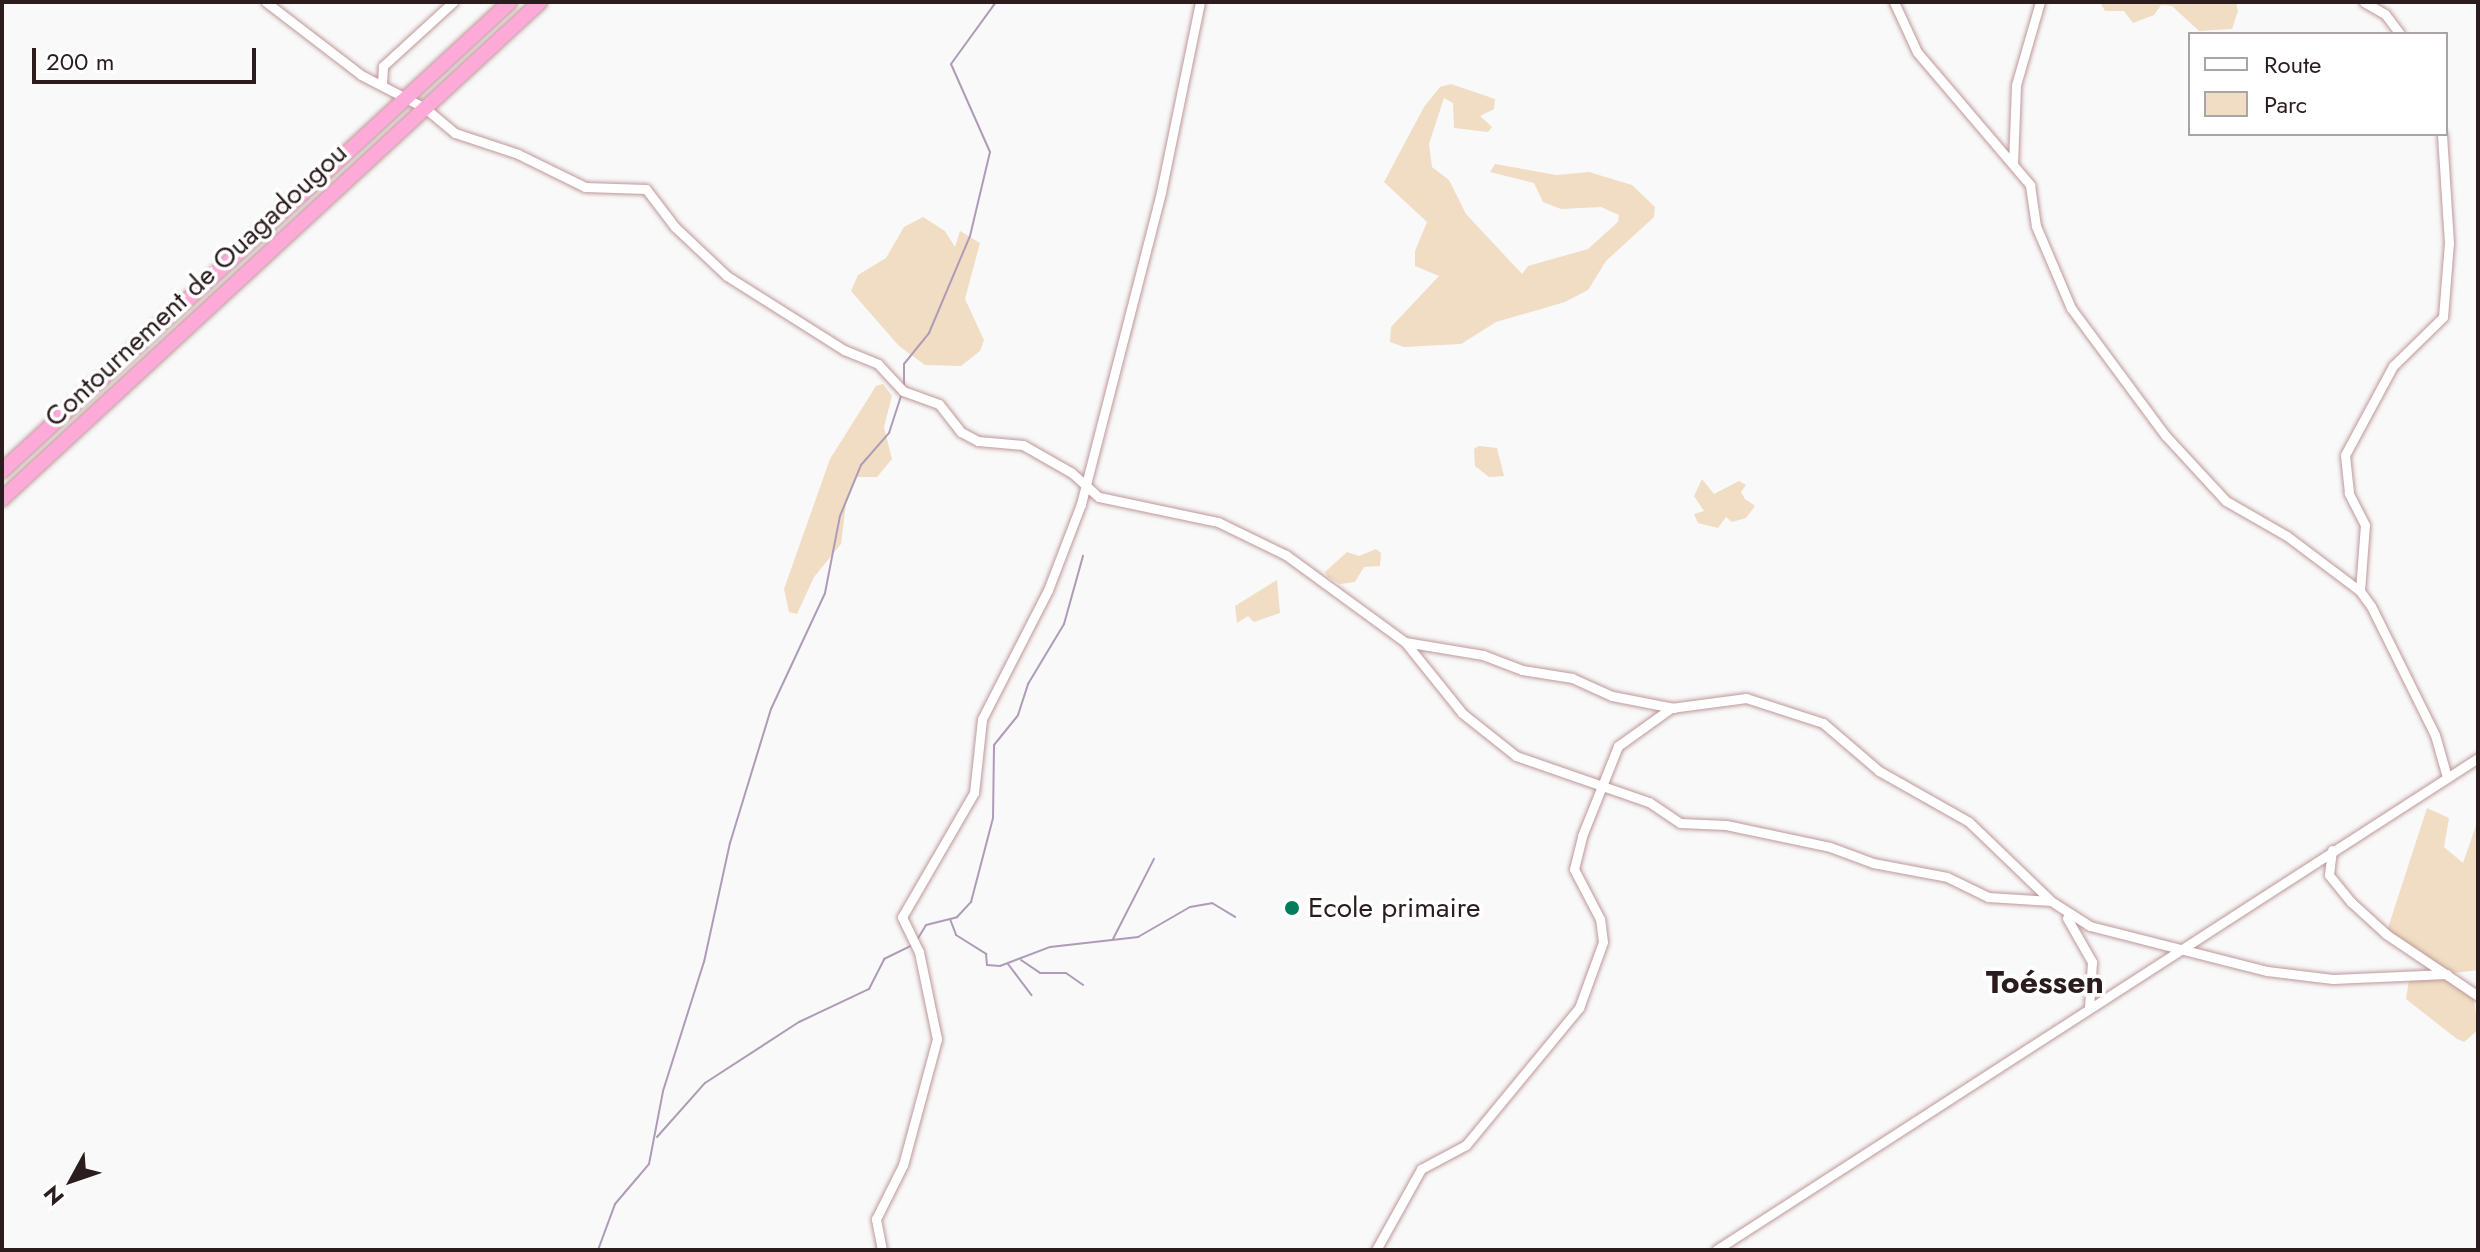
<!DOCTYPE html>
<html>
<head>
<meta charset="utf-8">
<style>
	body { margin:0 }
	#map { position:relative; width:2480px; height:1252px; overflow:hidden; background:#f9f9f9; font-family:Jost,sans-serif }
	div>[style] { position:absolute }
	.green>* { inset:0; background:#f0ddc3 }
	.stream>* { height:2px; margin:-1px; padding:0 1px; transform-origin:1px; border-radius:1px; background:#af9bb7 }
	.roads { filter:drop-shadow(0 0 2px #be9899) drop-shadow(0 0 2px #be9899) }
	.minor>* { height:9px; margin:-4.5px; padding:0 4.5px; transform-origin:4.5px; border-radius:4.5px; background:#fff }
	.trunk>* { height:14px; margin:-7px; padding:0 7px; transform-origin:7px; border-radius:7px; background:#feaad8 }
	.dots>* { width:22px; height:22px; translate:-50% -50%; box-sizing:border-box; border:4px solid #fff; border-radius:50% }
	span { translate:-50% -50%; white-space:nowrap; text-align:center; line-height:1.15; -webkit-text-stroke:7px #fff; paint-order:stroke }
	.street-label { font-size:28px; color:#2b1d1d }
	.poi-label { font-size:28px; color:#2b1d1d }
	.left { translate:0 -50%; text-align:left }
	.quarter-label { font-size:32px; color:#2b1d1d; font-weight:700 }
	.frame { position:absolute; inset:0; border:4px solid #2b1d1d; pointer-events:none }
	.legend { position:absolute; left:2188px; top:32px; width:260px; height:104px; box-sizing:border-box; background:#fff; border:2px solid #aaa5a5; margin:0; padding:10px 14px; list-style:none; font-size:24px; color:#2b1d1d }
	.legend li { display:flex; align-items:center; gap:16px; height:40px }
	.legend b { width:40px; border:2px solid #aaa5a5 }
	.north { position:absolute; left:32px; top:1140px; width:80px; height:80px; -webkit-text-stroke:6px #fff; paint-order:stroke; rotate:230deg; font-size:22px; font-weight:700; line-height:32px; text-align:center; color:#2b1d1d }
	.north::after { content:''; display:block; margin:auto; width:28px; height:36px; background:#2b1d1d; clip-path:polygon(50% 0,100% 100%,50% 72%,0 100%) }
	.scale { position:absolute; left:32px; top:48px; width:224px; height:36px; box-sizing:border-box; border:4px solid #2b1d1d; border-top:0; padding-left:10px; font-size:24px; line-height:28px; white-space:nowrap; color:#2b1d1d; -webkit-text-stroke:6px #fff; paint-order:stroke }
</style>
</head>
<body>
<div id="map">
	<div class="green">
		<div style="clip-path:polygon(2100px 2px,2236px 2px,2238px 11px,2232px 29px,2199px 31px,2172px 6px,2161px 5px,2154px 15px,2133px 23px,2124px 11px,2105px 11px)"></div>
		<div style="clip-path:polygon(1451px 84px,1495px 99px,1494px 109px,1480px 116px,1492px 127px,1488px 132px,1454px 128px,1453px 103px,1444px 98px,1429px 144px,1432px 167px,1449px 180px,1466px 214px,1522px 274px,1528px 266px,1588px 249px,1618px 222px,1619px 215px,1601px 207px,1561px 209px,1543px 202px,1534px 183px,1490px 172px,1495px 164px,1556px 175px,1589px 172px,1632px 185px,1655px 207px,1654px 217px,1606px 261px,1588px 290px,1565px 302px,1496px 322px,1461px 344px,1404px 347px,1390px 342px,1391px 327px,1439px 276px,1415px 266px,1415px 251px,1427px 222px,1384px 182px,1424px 107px,1440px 87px)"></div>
		<div style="clip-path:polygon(923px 217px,945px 231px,955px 247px,960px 231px,980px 243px,965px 299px,984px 340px,980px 351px,961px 366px,925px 365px,899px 346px,851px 291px,858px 275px,886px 258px,904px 227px)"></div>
		<div style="clip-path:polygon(883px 384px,892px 396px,884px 427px,892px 459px,877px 477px,857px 477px,846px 504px,841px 544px,814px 577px,797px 614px,789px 612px,784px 589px,830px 459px,876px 386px)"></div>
		<div style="clip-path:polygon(1479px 446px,1497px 448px,1504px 476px,1489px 477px,1475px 466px,1474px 449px)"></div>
		<div style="clip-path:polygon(1702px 479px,1714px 494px,1739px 481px,1746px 485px,1741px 492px,1745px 499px,1755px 506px,1746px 518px,1732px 522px,1726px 517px,1718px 528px,1698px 523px,1694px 514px,1704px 511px,1694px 496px)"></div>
		<div style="clip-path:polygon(1376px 549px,1381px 553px,1380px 566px,1364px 567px,1355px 582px,1340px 584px,1328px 577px,1325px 572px,1347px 552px,1359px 556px)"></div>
		<div style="clip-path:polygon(1277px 580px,1280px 613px,1254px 622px,1248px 616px,1237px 623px,1235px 606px)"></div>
		<div style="clip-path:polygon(2427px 808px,2449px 818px,2444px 847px,2463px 863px,2478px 820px,2478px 970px,2447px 974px,2386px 934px)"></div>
		<div style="clip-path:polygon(2410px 974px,2440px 974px,2474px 999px,2478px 1030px,2464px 1042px,2457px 1039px,2406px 999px)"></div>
	</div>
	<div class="stream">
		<div style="left:904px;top:387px;width:23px;rotate:-90deg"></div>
		<div style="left:904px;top:364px;width:40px;rotate:-51deg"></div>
		<div style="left:929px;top:333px;width:105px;rotate:-67.1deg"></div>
		<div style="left:970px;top:236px;width:86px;rotate:-76.6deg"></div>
		<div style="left:990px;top:152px;width:96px;rotate:-113.9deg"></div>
		<div style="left:951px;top:64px;width:77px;rotate:-54deg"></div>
		<div style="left:950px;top:919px;width:17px;rotate:69deg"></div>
		<div style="left:956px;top:935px;width:36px;rotate:32deg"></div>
		<div style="left:986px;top:954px;width:11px;rotate:85deg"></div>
		<div style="left:987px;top:965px;width:13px;rotate:4deg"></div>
		<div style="left:1000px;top:966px;width:53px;rotate:-20.8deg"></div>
		<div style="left:1050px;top:947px;width:89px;rotate:-6.5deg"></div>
		<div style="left:1138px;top:937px;width:60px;rotate:-30deg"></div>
		<div style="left:1190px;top:907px;width:22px;rotate:-10deg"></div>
		<div style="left:1212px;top:903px;width:27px;rotate:31deg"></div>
		<div style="left:1113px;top:939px;width:90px;rotate:-62.9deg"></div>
		<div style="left:917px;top:940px;width:17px;rotate:-59deg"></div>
		<div style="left:926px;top:925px;width:32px;rotate:-14deg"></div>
		<div style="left:957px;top:917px;width:21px;rotate:-47deg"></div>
		<div style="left:971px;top:902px;width:87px;rotate:-75.3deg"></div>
		<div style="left:993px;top:818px;width:73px;rotate:-89.2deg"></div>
		<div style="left:994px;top:745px;width:38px;rotate:-51deg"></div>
		<div style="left:1018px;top:715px;width:33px;rotate:-72deg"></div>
		<div style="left:1028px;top:684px;width:70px;rotate:-59deg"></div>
		<div style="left:1064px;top:624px;width:71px;rotate:-74.4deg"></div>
		<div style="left:1021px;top:960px;width:23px;rotate:34deg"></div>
		<div style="left:1040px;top:973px;width:26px"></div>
		<div style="left:1066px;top:973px;width:21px;rotate:35deg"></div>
		<div style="left:1008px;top:964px;width:39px;rotate:53deg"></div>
		<div style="left:657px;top:1137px;width:72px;rotate:-48.4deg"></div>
		<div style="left:705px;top:1083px;width:112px;rotate:-33deg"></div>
		<div style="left:799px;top:1022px;width:77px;rotate:-25.2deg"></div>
		<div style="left:869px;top:989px;width:34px;rotate:-63deg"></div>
		<div style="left:884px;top:959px;width:32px;rotate:-26deg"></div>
		<div style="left:598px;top:1250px;width:49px;rotate:-69.7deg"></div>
		<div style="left:615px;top:1204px;width:52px;rotate:-49.6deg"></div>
		<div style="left:649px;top:1164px;width:74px;rotate:-79.1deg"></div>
		<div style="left:663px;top:1091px;width:135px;rotate:-72.4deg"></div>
		<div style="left:704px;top:962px;width:122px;rotate:-77.7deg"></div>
		<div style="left:730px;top:843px;width:140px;rotate:-73deg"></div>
		<div style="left:771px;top:709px;width:128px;rotate:-65deg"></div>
		<div style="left:825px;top:593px;width:78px;rotate:-79deg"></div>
		<div style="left:840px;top:516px;width:55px;rotate:-67.6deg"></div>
		<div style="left:861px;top:465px;width:43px;rotate:-48.8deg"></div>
		<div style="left:889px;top:433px;width:42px;rotate:-72deg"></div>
	</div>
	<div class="roads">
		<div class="minor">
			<div style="left:266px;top:2px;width:120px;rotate:37.5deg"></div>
			<div style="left:361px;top:75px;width:72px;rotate:27.3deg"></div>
			<div style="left:425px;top:108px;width:39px;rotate:40deg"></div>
			<div style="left:455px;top:133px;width:66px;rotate:18.4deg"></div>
			<div style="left:518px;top:154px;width:75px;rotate:26.2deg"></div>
			<div style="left:585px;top:187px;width:61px;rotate:1.9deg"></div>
			<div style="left:646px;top:189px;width:48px;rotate:52.7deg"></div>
			<div style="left:675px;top:227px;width:71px;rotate:43.3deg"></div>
			<div style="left:727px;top:276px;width:138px;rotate:32.3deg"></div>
			<div style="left:844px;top:350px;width:37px;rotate:22deg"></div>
			<div style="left:878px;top:364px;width:37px;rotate:47deg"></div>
			<div style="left:903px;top:391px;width:38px;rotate:20deg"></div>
			<div style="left:939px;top:404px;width:36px;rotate:52deg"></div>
			<div style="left:961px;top:432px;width:19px;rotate:28deg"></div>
			<div style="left:978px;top:441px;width:45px;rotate:5.1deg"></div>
			<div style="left:1023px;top:445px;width:56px;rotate:29.7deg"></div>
			<div style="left:1072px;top:473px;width:36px;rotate:42deg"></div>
			<div style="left:1099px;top:497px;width:122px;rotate:11.9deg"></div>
			<div style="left:1218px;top:522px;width:76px;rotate:25.9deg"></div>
			<div style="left:1286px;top:555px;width:147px;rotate:36.2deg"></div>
			<div style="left:1405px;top:642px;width:91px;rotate:51.2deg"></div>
			<div style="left:1462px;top:713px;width:69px;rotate:38.5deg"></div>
			<div style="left:1516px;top:756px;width:141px;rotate:19.1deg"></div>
			<div style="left:1649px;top:802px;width:37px;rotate:34deg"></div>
			<div style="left:1680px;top:823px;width:46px;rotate:2.5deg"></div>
			<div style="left:1726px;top:825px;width:106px;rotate:11.9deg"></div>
			<div style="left:1830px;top:847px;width:46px;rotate:20.4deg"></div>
			<div style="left:1873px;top:863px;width:75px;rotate:10.7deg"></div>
			<div style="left:1947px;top:877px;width:46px;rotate:26deg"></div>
			<div style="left:1988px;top:897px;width:63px;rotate:3.6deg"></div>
			<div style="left:1894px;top:2px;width:55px;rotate:65.3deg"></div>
			<div style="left:1917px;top:52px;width:175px;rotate:49.6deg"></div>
			<div style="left:2030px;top:185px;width:41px;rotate:81.7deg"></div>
			<div style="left:2036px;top:226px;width:89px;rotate:66.9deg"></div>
			<div style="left:2071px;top:308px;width:158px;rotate:53.5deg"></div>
			<div style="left:2165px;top:435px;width:90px;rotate:47.3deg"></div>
			<div style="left:2226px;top:501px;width:70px;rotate:29.8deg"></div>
			<div style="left:2287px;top:536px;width:91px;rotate:37deg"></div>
			<div style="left:2360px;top:591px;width:19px;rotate:54deg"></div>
			<div style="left:2371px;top:606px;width:144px;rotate:63.6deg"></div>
			<div style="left:2435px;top:735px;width:44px;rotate:74.1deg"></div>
			<div style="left:2364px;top:2px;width:24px;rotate:30deg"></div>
			<div style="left:2385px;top:14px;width:25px;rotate:53deg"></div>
			<div style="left:382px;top:85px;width:19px;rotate:-87deg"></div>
			<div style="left:383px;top:66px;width:95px;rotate:-42.4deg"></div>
			<div style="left:2013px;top:164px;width:79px;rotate:-87.8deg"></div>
			<div style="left:2016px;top:85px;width:86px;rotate:-73.9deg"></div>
			<div style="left:2360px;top:591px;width:66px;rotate:-85.7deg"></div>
			<div style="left:2365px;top:525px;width:36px;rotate:-117deg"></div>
			<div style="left:2349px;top:493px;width:38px;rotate:-96deg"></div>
			<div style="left:2345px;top:455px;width:101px;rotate:-61.7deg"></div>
			<div style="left:2393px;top:366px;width:70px;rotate:-44.4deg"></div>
			<div style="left:2443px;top:317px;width:74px;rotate:-85.4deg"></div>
			<div style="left:2449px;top:243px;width:109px;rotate:-93.7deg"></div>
			<div style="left:1405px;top:642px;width:79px;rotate:9.5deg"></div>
			<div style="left:1483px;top:655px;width:42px;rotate:21deg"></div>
			<div style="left:1522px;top:670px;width:51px;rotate:9.1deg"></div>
			<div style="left:1572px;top:678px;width:44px;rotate:24.2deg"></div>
			<div style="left:1612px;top:696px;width:63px;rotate:11deg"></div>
			<div style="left:2332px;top:850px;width:25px;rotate:97deg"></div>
			<div style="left:2329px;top:875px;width:35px;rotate:51deg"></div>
			<div style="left:2351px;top:902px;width:47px;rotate:42.4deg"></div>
			<div style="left:2386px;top:934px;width:111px;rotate:34deg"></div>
			<div style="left:2067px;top:918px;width:51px;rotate:60.4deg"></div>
			<div style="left:2092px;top:962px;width:45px;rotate:93.8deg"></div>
			<div style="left:882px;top:1250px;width:32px;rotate:-101deg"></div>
			<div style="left:876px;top:1219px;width:60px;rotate:-63.4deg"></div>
			<div style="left:903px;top:1165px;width:131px;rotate:-74.9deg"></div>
			<div style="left:937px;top:1039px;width:89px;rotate:-101.7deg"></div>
			<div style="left:919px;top:952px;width:39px;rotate:-116deg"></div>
			<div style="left:902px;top:917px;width:143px;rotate:-59.9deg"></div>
			<div style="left:974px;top:793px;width:74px;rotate:-83.8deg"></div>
			<div style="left:982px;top:719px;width:145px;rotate:-62.9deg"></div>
			<div style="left:1048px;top:590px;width:92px;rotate:-69deg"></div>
			<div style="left:1081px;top:504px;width:322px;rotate:-75.6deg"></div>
			<div style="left:1161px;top:192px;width:194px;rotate:-78.4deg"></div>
			<div style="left:1376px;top:1250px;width:93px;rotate:-60.9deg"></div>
			<div style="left:1421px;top:1169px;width:51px;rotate:-28.1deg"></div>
			<div style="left:1466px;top:1145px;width:178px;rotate:-50.5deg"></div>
			<div style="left:1579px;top:1008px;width:70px;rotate:-70deg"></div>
			<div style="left:1603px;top:942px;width:23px;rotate:-97deg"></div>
			<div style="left:1600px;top:919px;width:56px;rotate:-117.5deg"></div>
			<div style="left:1574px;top:869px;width:34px;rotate:-76deg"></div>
			<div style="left:1582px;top:836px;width:97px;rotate:-68.2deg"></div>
			<div style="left:1618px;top:746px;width:65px;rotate:-35.6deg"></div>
			<div style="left:1671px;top:708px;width:76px;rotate:-7.6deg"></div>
			<div style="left:1746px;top:698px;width:81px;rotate:18deg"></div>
			<div style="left:1823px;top:723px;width:74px;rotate:40.6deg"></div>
			<div style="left:1879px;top:771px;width:103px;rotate:29.5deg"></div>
			<div style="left:1969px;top:822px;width:114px;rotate:43.9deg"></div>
			<div style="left:2051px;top:901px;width:46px;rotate:32.7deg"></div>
			<div style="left:2090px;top:926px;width:183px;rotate:14.3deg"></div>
			<div style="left:2267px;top:971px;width:66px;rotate:6.9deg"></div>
			<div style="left:2333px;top:979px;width:114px;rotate:-2.5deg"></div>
			<div style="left:1716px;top:1250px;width:907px;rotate:-32.85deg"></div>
		</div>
		<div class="trunk">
			<div style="left:2px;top:471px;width:691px;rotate:-42.71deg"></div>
			<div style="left:2px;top:499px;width:732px;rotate:-42.73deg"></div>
		</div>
	</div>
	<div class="dots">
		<div style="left:1292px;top:908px;background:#007d5b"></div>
	</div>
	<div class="street-label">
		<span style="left:196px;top:285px;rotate:-43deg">Contournement de Ouagadougou</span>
	</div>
	<div class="poi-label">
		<span class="left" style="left:1308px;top:908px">Ecole primaire</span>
	</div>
	<div class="quarter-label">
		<span style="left:2045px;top:982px">Toéssen</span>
	</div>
	<div class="frame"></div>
	<ul class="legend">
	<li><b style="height:10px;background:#fff"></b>Route</li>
	<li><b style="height:22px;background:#f0ddc3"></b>Parc</li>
	</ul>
	<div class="north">N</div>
	<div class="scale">200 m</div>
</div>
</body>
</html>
